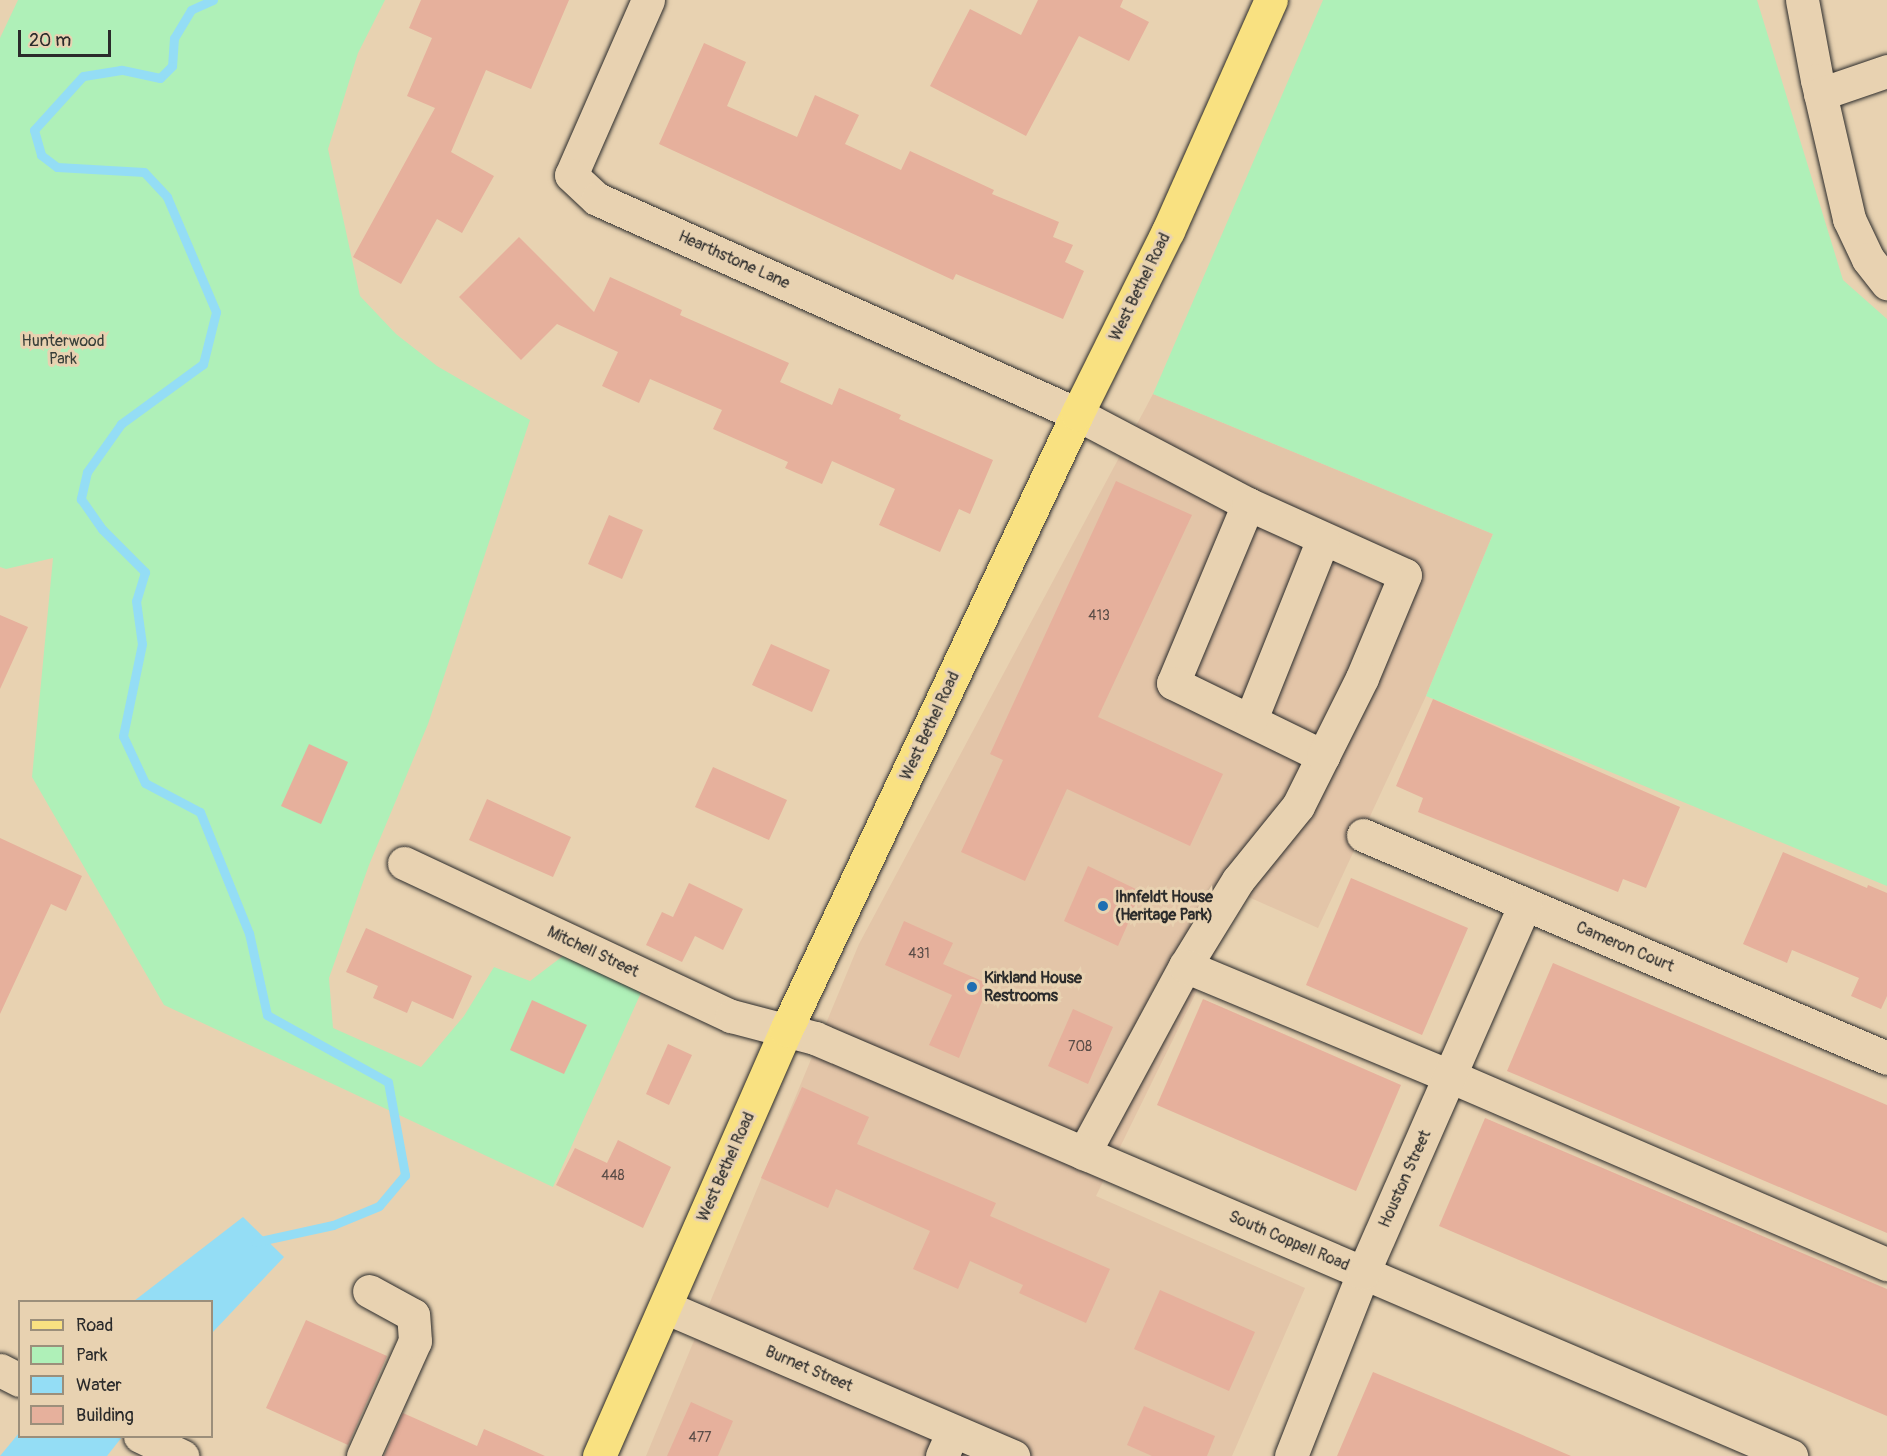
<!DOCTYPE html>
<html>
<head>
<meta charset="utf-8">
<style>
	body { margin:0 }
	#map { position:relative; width:1887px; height:1456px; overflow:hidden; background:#e8d2b1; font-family:Pangolin,sans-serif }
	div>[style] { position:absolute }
	.built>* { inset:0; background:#e3c5a8 }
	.green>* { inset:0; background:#aff0b8 }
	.water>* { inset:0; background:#94ddf5 }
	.stream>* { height:9px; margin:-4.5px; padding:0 4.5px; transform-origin:4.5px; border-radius:4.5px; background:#94ddf5 }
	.building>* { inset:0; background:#e6b09c }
	.roads { filter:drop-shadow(0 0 2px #2b2b2b) drop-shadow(0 0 2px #2b2b2b) }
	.minor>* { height:33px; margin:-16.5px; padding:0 16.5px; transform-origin:16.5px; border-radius:16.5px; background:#e8d2b1 }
	.major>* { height:33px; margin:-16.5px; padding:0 16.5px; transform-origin:16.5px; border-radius:16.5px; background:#f9e181 }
	.dots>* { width:16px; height:16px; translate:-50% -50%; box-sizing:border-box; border:3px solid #e8d2b1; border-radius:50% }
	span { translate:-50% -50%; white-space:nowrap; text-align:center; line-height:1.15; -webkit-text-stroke:6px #e8d2b1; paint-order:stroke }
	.number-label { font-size:14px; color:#5a4c47 }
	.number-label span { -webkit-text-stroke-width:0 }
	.street-label { font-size:16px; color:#2b2b2b }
	.park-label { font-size:16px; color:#383f39 }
	.poi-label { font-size:16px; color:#2b2b2b; font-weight:700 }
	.left { translate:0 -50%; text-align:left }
	.legend { position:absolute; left:18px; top:1300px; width:195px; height:138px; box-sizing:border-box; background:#e8d2b1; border:2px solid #9c8f7b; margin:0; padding:8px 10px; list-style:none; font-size:18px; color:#2b2b2b }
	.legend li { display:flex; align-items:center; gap:12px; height:30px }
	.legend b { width:30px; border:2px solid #9c8f7b }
	.scale { position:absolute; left:18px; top:30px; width:93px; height:27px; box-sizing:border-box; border:3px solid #2b2b2b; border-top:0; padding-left:8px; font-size:18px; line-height:21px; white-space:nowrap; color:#2b2b2b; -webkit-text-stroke:4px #e8d2b1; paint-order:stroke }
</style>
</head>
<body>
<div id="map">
	<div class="built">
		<div style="clip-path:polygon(1153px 394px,1493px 534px,1426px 696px,1318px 928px,1244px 895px,1096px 1196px,1305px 1288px,1232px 1456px,646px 1456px,859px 944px)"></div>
	</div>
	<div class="green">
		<div style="clip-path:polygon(18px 0,385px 0,358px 53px,328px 149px,360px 296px,396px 334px,437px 366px,530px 420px,428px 724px,369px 865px,329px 978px,333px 1028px,421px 1067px,464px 1016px,494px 967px,530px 981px,580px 943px,650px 973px,553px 1187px,164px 1005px,32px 777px,53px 558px,6px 569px,0 567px,0 38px)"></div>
		<div style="clip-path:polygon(1323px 0,1757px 0,1843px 280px,1887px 319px,1887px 886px,1426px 696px,1493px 534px,1153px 394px)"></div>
	</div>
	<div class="water">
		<div style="clip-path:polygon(243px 1217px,284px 1257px,212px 1333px,212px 1302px,134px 1301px)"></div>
		<div style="clip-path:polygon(19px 1433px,20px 1436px,122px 1437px,107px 1456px,0 1456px)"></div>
	</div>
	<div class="stream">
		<div style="left:213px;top:0;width:24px;rotate:156deg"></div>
		<div style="left:191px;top:10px;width:33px;rotate:121deg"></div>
		<div style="left:174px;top:38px;width:28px;rotate:94deg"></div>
		<div style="left:172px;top:66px;width:17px;rotate:135deg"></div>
		<div style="left:160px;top:78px;width:40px;rotate:-168deg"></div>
		<div style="left:121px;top:70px;width:38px;rotate:171deg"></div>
		<div style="left:83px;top:76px;width:73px;rotate:132.2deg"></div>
		<div style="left:34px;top:130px;width:26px;rotate:74deg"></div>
		<div style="left:41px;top:155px;width:20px;rotate:37deg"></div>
		<div style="left:57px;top:167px;width:87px;rotate:3.3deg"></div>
		<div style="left:144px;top:172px;width:34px;rotate:47deg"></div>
		<div style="left:167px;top:197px;width:125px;rotate:66.9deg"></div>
		<div style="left:216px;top:312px;width:54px;rotate:104deg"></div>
		<div style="left:203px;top:364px;width:102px;rotate:143.8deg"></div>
		<div style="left:121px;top:424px;width:59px;rotate:125.3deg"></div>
		<div style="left:87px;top:472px;width:28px;rotate:103deg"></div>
		<div style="left:81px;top:499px;width:37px;rotate:55deg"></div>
		<div style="left:102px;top:529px;width:61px;rotate:45deg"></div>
		<div style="left:145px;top:572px;width:30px;rotate:107deg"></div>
		<div style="left:136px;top:601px;width:43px;rotate:82.1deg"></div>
		<div style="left:142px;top:644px;width:94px;rotate:101.7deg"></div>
		<div style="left:123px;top:736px;width:52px;rotate:64.9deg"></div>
		<div style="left:145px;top:783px;width:62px;rotate:27.8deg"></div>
		<div style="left:200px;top:812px;width:131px;rotate:68deg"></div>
		<div style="left:249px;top:933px;width:84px;rotate:77.6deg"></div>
		<div style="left:267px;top:1015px;width:138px;rotate:29deg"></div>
		<div style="left:388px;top:1082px;width:95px;rotate:79.6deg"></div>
		<div style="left:405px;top:1175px;width:40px;rotate:130deg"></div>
		<div style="left:379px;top:1206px;width:50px;rotate:157.6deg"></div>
		<div style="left:333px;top:1225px;width:79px;rotate:167.6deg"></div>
	</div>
	<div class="building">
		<div style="clip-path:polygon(421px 0,569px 0,531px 89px,486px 70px,451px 152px,494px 176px,462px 233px,437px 219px,401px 284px,353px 257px,435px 108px,407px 96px,432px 38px,409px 28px)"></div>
		<div style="clip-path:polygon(1038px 0,1123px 0,1120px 7px,1149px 22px,1129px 61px,1079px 36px,1026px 136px,930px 86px,970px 9px,1021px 35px)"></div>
		<div style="clip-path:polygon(704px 43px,746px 62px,727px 106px,797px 137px,815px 95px,859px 115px,845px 144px,901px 170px,910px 151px,994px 190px,992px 194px,1059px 222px,1053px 237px,1073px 245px,1065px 262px,1084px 271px,1063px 319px,956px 274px,953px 280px,659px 144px)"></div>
		<div style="clip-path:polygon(519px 237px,594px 312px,610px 277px,682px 310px,680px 315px,789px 363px,780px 382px,832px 405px,839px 388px,901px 415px,899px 419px,993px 460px,970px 514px,959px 509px,940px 552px,879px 525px,895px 489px,832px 461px,822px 484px,785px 468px,788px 462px,713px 429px,722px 410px,650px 379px,639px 403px,602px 386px,618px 352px,557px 324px,521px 360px,459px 297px)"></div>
		<div style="clip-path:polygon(1116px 481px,1192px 515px,1098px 717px,1223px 774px,1190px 846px,1067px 789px,1025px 881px,961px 852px,1003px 760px,990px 754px)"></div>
		<div style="clip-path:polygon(609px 515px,643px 530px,622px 579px,588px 564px)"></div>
		<div style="clip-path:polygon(0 615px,28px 627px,0 689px)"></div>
		<div style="clip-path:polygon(771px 644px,830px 670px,812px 712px,752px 685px)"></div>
		<div style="clip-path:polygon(1433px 699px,1680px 807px,1646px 888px,1623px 879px,1618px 892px,1418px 812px,1423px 798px,1396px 786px)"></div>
		<div style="clip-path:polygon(309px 744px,348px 762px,321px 824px,281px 806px)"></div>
		<div style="clip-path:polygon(713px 767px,787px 800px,769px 840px,695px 807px)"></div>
		<div style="clip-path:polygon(487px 799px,571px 837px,553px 877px,469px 840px)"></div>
		<div style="clip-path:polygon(0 838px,82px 876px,66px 911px,51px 904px,0 1014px)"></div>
		<div style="clip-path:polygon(1783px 852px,1867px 888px,1868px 885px,1887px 893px,1887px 996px,1881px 1009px,1851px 996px,1859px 978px,1792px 950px,1787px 963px,1743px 944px)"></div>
		<div style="clip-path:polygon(1088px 866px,1142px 892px,1118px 946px,1064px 921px)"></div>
		<div style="clip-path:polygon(1351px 878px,1468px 928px,1422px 1035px,1306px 985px)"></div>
		<div style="clip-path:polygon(689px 883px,743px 909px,723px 950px,695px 936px,682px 962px,646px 945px,662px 912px,673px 917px)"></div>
		<div style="clip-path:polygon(904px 921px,953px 943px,943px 964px,989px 984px,959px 1058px,929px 1045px,952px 995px,885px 965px)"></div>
		<div style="clip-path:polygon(366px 928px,472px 976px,453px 1019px,412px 1001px,407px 1013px,373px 998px,378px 986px,346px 972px)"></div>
		<div style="clip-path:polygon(1553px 963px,1887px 1105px,1887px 1233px,1507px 1071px)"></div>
		<div style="clip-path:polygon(1203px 999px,1401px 1085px,1356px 1191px,1157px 1105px)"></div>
		<div style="clip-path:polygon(532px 1000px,587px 1025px,564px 1074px,510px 1050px)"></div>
		<div style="clip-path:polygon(1073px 1009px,1113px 1027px,1088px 1084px,1048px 1066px)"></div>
		<div style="clip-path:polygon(668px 1044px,692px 1055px,669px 1105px,646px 1094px)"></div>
		<div style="clip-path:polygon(802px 1087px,869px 1117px,857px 1144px,996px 1203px,990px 1216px,1110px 1269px,1086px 1323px,1019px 1293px,1023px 1285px,970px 1261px,958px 1289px,913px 1269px,930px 1231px,836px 1189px,828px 1208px,761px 1178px)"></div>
		<div style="clip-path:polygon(1485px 1118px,1887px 1289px,1887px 1416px,1439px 1226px)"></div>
		<div style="clip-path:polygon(618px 1140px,671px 1167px,643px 1228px,556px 1185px,575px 1148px,607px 1163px)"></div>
		<div style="clip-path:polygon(1160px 1290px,1255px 1332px,1229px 1391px,1134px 1349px)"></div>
		<div style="clip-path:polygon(306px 1320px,387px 1356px,348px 1445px,266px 1408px)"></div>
		<div style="clip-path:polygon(1373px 1372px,1455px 1406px,1571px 1456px,1337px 1456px)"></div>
		<div style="clip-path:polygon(691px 1402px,733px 1421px,718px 1456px,667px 1456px)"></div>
		<div style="clip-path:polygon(1144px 1406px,1215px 1436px,1207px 1456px,1152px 1456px,1127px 1445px)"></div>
		<div style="clip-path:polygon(403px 1413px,477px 1446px,484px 1429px,545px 1456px,384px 1456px)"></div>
	</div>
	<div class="roads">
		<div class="minor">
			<div style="left:648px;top:0;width:191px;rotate:113.7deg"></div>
			<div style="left:571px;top:175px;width:35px;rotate:43deg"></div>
			<div style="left:597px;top:199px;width:526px;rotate:24.13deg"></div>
			<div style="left:1077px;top:414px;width:193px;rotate:27.8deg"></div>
			<div style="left:1248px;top:504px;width:194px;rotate:112.7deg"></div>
			<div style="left:1173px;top:683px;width:167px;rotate:26deg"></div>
			<div style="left:1323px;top:756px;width:56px;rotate:116.6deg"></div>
			<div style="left:1298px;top:806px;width:95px;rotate:129deg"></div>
			<div style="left:1238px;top:880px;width:101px;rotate:121.6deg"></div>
			<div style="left:1185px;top:966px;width:213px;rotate:118.4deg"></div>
			<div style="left:1802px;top:0;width:81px;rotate:79.4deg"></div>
			<div style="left:1817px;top:80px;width:143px;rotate:77deg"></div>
			<div style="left:1849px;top:219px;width:44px;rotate:64.6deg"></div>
			<div style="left:1868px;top:259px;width:31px;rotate:52deg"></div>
			<div style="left:1820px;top:94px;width:71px;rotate:-18.9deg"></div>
			<div style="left:1248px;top:504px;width:172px;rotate:24.3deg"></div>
			<div style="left:1405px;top:575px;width:112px;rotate:112.7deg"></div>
			<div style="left:1362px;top:678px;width:87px;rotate:116.6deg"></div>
			<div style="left:1251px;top:719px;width:194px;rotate:-68.2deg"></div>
			<div style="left:1363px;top:835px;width:569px;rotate:23.05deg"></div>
			<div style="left:404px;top:863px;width:361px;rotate:25.1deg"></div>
			<div style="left:731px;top:1016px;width:87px;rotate:14.7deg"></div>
			<div style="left:815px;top:1038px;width:1062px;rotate:23.18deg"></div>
			<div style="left:1185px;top:966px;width:297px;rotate:22.6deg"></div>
			<div style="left:1459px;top:1080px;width:466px;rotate:23.3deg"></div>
			<div style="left:665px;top:1307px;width:379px;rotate:23.2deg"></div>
			<div style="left:0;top:1370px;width:22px;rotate:27deg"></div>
			<div style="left:140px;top:1436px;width:47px;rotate:25.5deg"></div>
			<div style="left:363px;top:1456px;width:126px;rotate:-65.7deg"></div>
			<div style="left:415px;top:1341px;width:26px;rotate:-94deg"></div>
			<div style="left:413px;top:1315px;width:50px;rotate:-151.4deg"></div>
			<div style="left:942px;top:1456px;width:27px;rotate:-66deg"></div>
			<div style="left:1291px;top:1456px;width:197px;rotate:-68.5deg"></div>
			<div style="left:1363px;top:1273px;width:403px;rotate:-66.3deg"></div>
		</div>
		<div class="major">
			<div style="left:599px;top:1456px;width:465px;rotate:-66.3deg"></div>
			<div style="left:786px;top:1030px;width:681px;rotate:-64.71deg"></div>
			<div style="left:1077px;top:414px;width:204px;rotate:-63.6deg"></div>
			<div style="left:1168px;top:231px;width:253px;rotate:-66deg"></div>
		</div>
	</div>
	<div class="dots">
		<div style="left:1103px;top:906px;background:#1f6fb2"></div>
		<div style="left:972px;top:987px;background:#1f6fb2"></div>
	</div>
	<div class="number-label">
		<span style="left:1099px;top:616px">413</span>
		<span style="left:919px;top:954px">431</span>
		<span style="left:1080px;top:1047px">708</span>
		<span style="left:613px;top:1176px">448</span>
		<span style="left:700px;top:1438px">477</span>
	</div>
	<div class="street-label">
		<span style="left:734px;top:260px;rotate:24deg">Hearthstone Lane</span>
		<span style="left:1140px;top:287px;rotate:-64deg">West Bethel Road</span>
		<span style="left:930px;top:726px;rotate:-65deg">West Bethel Road</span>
		<span style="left:1625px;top:947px;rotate:23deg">Cameron Court</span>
		<span style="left:593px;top:952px;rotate:25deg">Mitchell Street</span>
		<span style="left:726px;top:1167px;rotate:-66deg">West Bethel Road</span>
		<span style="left:1405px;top:1179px;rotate:-66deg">Houston Street</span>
		<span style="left:1289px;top:1241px;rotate:23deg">South Coppell Road</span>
		<span style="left:809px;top:1369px;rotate:23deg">Burnet Street</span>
	</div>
	<div class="park-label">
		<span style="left:63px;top:350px">Hunterwood<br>Park</span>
	</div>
	<div class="poi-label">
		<span class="left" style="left:1115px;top:906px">Ihnfeldt House<br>(Heritage Park)</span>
		<span class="left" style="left:984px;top:987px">Kirkland House<br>Restrooms</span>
	</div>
	<ul class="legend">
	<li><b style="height:8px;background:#f9e181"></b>Road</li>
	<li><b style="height:16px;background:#aff0b8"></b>Park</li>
	<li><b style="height:16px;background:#94ddf5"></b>Water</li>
	<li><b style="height:16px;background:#e6b09c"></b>Building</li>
	</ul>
	<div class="scale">20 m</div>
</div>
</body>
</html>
